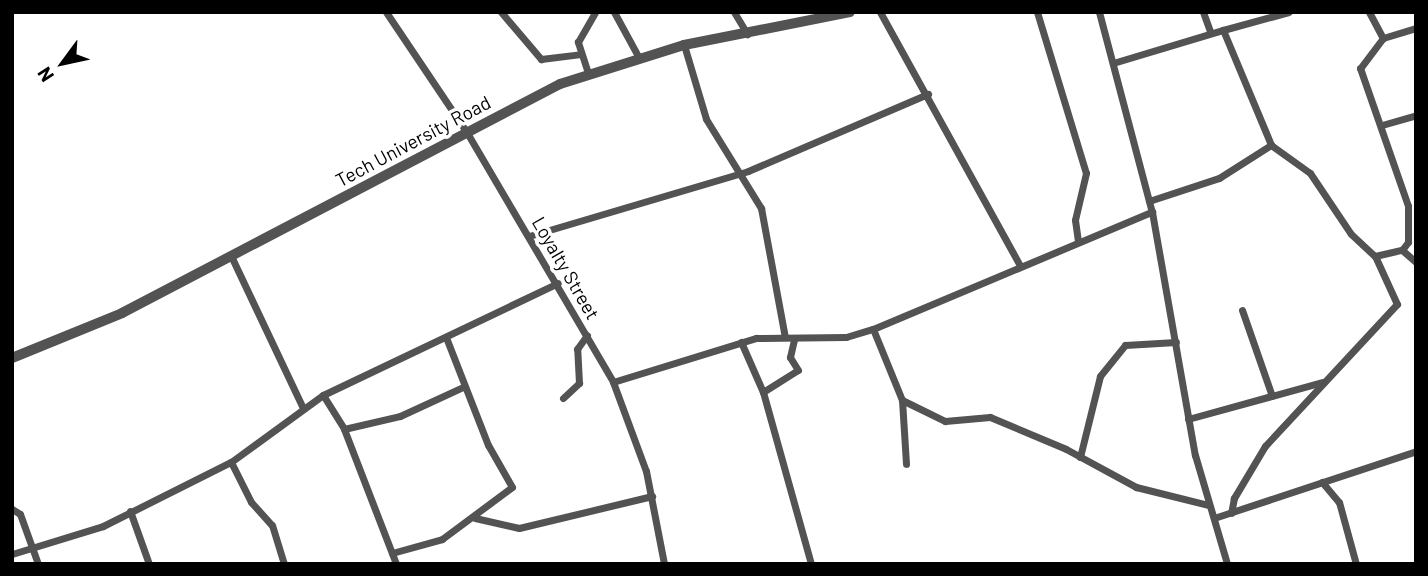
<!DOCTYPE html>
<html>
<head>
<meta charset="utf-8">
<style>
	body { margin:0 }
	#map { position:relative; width:1428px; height:576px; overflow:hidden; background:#fff; font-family:Barlow,sans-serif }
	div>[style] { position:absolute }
	.minor>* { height:7px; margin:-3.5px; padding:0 3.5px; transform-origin:3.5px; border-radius:3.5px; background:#535353 }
	.tertiary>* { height:10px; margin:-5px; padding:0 5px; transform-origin:5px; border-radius:5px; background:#535353 }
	span { translate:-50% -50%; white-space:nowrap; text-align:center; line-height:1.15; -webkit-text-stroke:7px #fff; paint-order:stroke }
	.street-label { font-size:19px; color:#000 }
	.frame { position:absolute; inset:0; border:14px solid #000; pointer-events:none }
	.north { position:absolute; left:28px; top:28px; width:70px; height:70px; -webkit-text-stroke:5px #fff; paint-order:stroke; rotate:237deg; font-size:19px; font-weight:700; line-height:28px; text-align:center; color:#000 }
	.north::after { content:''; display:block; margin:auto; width:24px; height:32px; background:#000; clip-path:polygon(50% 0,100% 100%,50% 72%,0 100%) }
</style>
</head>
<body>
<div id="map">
	<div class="minor">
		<div style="left:386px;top:12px;width:143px;rotate:56.1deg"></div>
		<div style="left:466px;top:131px;width:291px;rotate:59.6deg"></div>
		<div style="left:613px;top:382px;width:95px;rotate:69.7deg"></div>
		<div style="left:646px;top:471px;width:95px;rotate:79deg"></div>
		<div style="left:501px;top:12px;width:62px;rotate:49.6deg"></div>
		<div style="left:541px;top:59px;width:38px;rotate:-7deg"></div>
		<div style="left:614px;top:12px;width:50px;rotate:61.4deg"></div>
		<div style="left:734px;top:12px;width:26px;rotate:59deg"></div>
		<div style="left:880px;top:12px;width:288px;rotate:61.1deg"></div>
		<div style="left:1037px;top:12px;width:168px;rotate:73.1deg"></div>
		<div style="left:1086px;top:173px;width:48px;rotate:103.2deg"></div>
		<div style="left:1075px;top:220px;width:21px;rotate:82deg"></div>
		<div style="left:1099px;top:12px;width:207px;rotate:75.2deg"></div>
		<div style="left:1152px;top:212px;width:247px;rotate:80deg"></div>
		<div style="left:1195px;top:455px;width:114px;rotate:73.6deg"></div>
		<div style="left:1203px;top:12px;width:20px;rotate:70deg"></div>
		<div style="left:1369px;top:12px;width:30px;rotate:62deg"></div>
		<div style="left:1383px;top:38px;width:38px;rotate:127deg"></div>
		<div style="left:1360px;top:68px;width:146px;rotate:70.8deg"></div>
		<div style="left:1408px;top:206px;width:36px;rotate:90deg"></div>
		<div style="left:1408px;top:242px;width:10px;rotate:127deg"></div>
		<div style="left:1223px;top:30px;width:68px;rotate:-15.3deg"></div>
		<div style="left:1383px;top:38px;width:34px;rotate:-17deg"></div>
		<div style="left:684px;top:45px;width:77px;rotate:73.4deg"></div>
		<div style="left:706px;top:119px;width:105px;rotate:58.3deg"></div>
		<div style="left:761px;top:208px;width:131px;rotate:79.5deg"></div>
		<div style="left:1113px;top:63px;width:115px;rotate:-16.7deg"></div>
		<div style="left:1223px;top:30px;width:125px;rotate:67.3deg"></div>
		<div style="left:1271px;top:145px;width:48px;rotate:35.7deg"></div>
		<div style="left:1310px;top:173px;width:73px;rotate:56.1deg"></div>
		<div style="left:1351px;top:234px;width:33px;rotate:43deg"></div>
		<div style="left:1375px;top:256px;width:53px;rotate:65.4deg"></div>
		<div style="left:1397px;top:304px;width:194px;rotate:132.9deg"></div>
		<div style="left:1265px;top:446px;width:61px;rotate:120.8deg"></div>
		<div style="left:1234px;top:498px;width:15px;rotate:101deg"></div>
		<div style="left:588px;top:73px;width:33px;rotate:-108deg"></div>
		<div style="left:578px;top:42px;width:34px;rotate:-60deg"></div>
		<div style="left:1382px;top:125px;width:35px;rotate:-16deg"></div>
		<div style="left:1149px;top:201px;width:74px;rotate:-18.2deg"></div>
		<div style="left:1219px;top:178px;width:62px;rotate:-32.4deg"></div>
		<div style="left:529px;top:236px;width:228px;rotate:-16.5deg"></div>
		<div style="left:748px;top:171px;width:196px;rotate:-23.2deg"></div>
		<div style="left:1375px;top:256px;width:28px;rotate:-13deg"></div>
		<div style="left:1402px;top:250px;width:18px;rotate:41deg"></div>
		<div style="left:232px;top:258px;width:166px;rotate:64.7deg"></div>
		<div style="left:1242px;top:310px;width:91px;rotate:70.8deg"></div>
		<div style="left:873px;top:329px;width:77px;rotate:67.8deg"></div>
		<div style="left:902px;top:400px;width:64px;rotate:86.4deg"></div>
		<div style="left:741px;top:342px;width:55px;rotate:66.3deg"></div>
		<div style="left:763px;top:392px;width:179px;rotate:74.4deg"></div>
		<div style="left:613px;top:382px;width:150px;rotate:-17.1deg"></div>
		<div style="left:756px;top:338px;width:90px;rotate:-0.6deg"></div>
		<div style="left:846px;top:337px;width:28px;rotate:-17deg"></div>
		<div style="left:873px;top:329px;width:303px;rotate:-22.8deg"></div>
		<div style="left:763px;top:392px;width:41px;rotate:-32.2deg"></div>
		<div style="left:798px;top:370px;width:15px;rotate:-122deg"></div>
		<div style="left:790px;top:357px;width:18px;rotate:-77deg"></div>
		<div style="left:323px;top:395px;width:40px;rotate:58deg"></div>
		<div style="left:344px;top:429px;width:145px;rotate:68.9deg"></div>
		<div style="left:563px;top:398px;width:22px;rotate:-43deg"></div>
		<div style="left:579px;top:383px;width:34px;rotate:-93deg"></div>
		<div style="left:577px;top:349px;width:17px;rotate:-54deg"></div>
		<div style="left:902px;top:400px;width:48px;rotate:26deg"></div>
		<div style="left:945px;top:421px;width:45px;rotate:-5.1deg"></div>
		<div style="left:990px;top:417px;width:82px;rotate:22.8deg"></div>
		<div style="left:1066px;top:449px;width:80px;rotate:28.5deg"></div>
		<div style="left:1136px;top:487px;width:74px;rotate:14deg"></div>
		<div style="left:1188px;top:419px;width:139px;rotate:-15.4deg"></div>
		<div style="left:344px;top:429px;width:57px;rotate:-13.1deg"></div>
		<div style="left:400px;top:416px;width:69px;rotate:-24.7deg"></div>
		<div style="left:1080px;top:457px;width:83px;rotate:-76.1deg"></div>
		<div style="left:1100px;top:376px;width:40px;rotate:-51deg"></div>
		<div style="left:1125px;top:345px;width:51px;rotate:-3.4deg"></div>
		<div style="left:231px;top:462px;width:45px;rotate:63.4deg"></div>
		<div style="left:251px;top:502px;width:31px;rotate:48deg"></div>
		<div style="left:272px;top:525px;width:41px;rotate:72.9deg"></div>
		<div style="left:1322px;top:482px;width:26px;rotate:50deg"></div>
		<div style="left:1339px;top:502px;width:64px;rotate:74.7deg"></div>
		<div style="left:12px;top:509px;width:9px;rotate:32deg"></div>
		<div style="left:20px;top:514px;width:53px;rotate:70.2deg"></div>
		<div style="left:130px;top:511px;width:56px;rotate:70.3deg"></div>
		<div style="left:475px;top:518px;width:45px;rotate:12.8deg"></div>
		<div style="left:519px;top:528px;width:137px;rotate:-13.5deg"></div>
		<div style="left:1214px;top:518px;width:213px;rotate:-18.3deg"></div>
		<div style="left:392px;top:553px;width:52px;rotate:-15.6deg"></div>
		<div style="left:442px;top:539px;width:87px;rotate:-36.6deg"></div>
		<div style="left:512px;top:487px;width:48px;rotate:-119.7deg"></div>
		<div style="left:488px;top:445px;width:116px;rotate:-111.3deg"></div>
		<div style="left:12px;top:554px;width:95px;rotate:-17.1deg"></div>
		<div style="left:103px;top:526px;width:143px;rotate:-26.6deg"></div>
		<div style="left:231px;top:462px;width:114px;rotate:-36.1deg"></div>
		<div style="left:323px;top:395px;width:260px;rotate:-25.5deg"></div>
	</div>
	<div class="tertiary">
		<div style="left:12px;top:358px;width:119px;rotate:-22.2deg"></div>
		<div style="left:122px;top:313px;width:494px;rotate:-27.6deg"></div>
		<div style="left:560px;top:84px;width:130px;rotate:-17.5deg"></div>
		<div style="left:684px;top:45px;width:169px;rotate:-11.2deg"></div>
	</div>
	<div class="street-label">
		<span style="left:413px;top:141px;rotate:-28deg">Tech University Road</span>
		<span style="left:566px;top:268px;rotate:60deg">Loyalty Street</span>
	</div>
	<div class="frame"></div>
	<div class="north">N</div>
</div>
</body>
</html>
